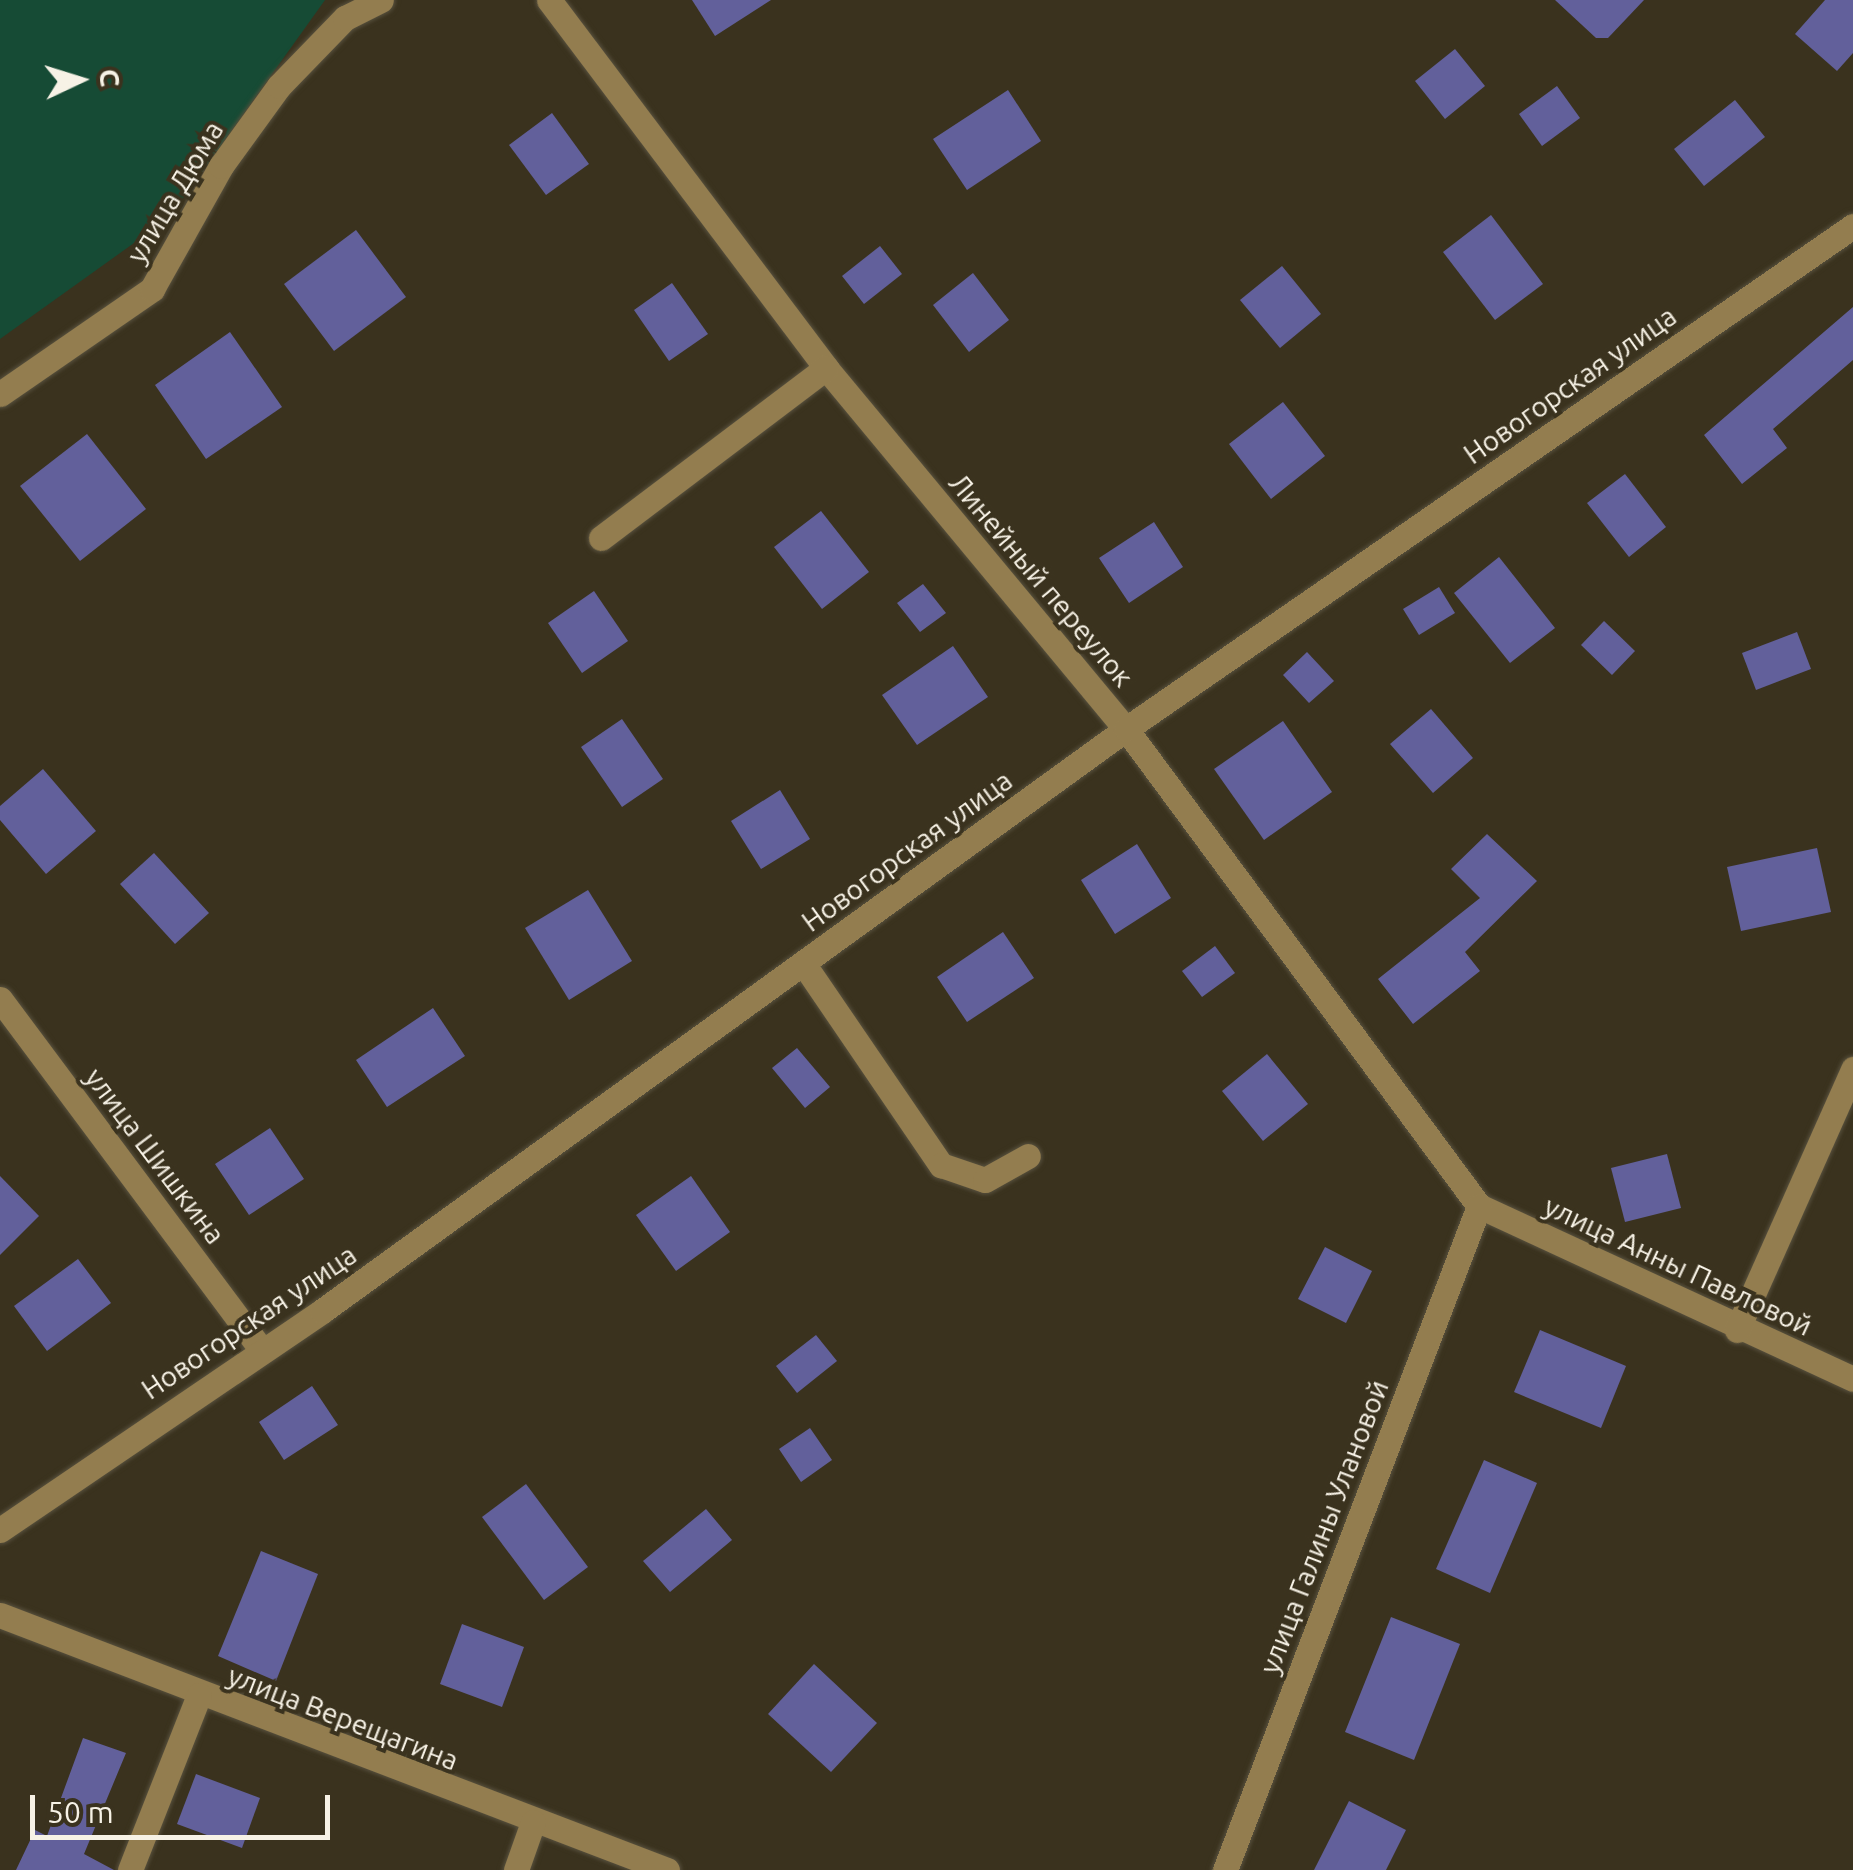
<!DOCTYPE html>
<html>
<head>
<meta charset="utf-8">
<style>
	body { margin:0 }
	#map { position:relative; width:1853px; height:1870px; overflow:hidden; background:#3a321e; font-family:Ubuntu,sans-serif }
	div>[style] { position:absolute }
	.green>* { inset:0; background:#164b35 }
	.building>* { inset:0; background:#62609b }
	.roads { filter:drop-shadow(0 0 2px #58513e) drop-shadow(0 0 2px #58513e) }
	.minor>* { height:25px; margin:-12.5px; padding:0 12.5px; transform-origin:12.5px; border-radius:12.5px; background:#937d4f }
	span { translate:-50% -50%; white-space:nowrap; text-align:center; line-height:1.15; -webkit-text-stroke:8px #3a321e; paint-order:stroke }
	.street-label { font-size:28px; color:#f7f2e6 }
	.north { position:absolute; left:30px; top:30px; width:100px; height:100px; -webkit-text-stroke:8px #3a321e; paint-order:stroke; rotate:86deg; font-size:28px; font-weight:700; line-height:40px; text-align:center; color:#f7f2e6 }
	.north::after { content:''; display:block; margin:auto; width:35px; height:45px; background:#f7f2e6; clip-path:polygon(50% 0,100% 100%,50% 72%,0 100%) }
	.scale { position:absolute; left:30px; top:1795px; width:300px; height:45px; box-sizing:border-box; border:5px solid #f7f2e6; border-top:0; padding-left:12px; font-size:30px; line-height:35px; white-space:nowrap; color:#f7f2e6; -webkit-text-stroke:8px #3a321e; paint-order:stroke }
</style>
</head>
<body>
<div id="map">
	<div class="green">
		<div style="clip-path:polygon(0 0,325px 0,169px 218px,0 339px)"></div>
	</div>
	<div class="building">
		<div style="clip-path:polygon(692px 0,771px 0,715px 36px)"></div>
		<div style="clip-path:polygon(1555px 0,1644px 0,1608px 38px,1596px 38px)"></div>
		<div style="clip-path:polygon(1825px 0,1853px 0,1853px 53px,1837px 71px,1795px 34px)"></div>
		<div style="clip-path:polygon(1455px 49px,1485px 86px,1445px 119px,1415px 81px)"></div>
		<div style="clip-path:polygon(1557px 86px,1580px 118px,1542px 146px,1519px 114px)"></div>
		<div style="clip-path:polygon(1008px 90px,1041px 141px,967px 190px,933px 139px)"></div>
		<div style="clip-path:polygon(1735px 100px,1765px 137px,1704px 186px,1674px 149px)"></div>
		<div style="clip-path:polygon(552px 113px,589px 164px,546px 195px,509px 145px)"></div>
		<div style="clip-path:polygon(1491px 215px,1543px 284px,1495px 320px,1443px 252px)"></div>
		<div style="clip-path:polygon(356px 230px,406px 297px,334px 351px,284px 284px)"></div>
		<div style="clip-path:polygon(880px 246px,902px 274px,864px 304px,842px 276px)"></div>
		<div style="clip-path:polygon(1282px 266px,1321px 314px,1280px 348px,1240px 300px)"></div>
		<div style="clip-path:polygon(973px 273px,1009px 320px,969px 352px,933px 305px)"></div>
		<div style="clip-path:polygon(672px 283px,708px 334px,669px 361px,634px 310px)"></div>
		<div style="clip-path:polygon(1853px 307px,1853px 360px,1773px 429px,1787px 448px,1742px 484px,1704px 435px)"></div>
		<div style="clip-path:polygon(230px 332px,282px 407px,206px 459px,155px 385px)"></div>
		<div style="clip-path:polygon(1283px 402px,1325px 456px,1271px 499px,1229px 444px)"></div>
		<div style="clip-path:polygon(87px 434px,146px 509px,80px 561px,20px 486px)"></div>
		<div style="clip-path:polygon(1625px 474px,1666px 527px,1629px 557px,1587px 503px)"></div>
		<div style="clip-path:polygon(821px 511px,869px 572px,822px 609px,774px 547px)"></div>
		<div style="clip-path:polygon(1154px 522px,1183px 567px,1129px 603px,1099px 558px)"></div>
		<div style="clip-path:polygon(1499px 557px,1555px 628px,1510px 663px,1454px 593px)"></div>
		<div style="clip-path:polygon(923px 584px,946px 613px,920px 632px,897px 603px)"></div>
		<div style="clip-path:polygon(1439px 587px,1455px 613px,1419px 635px,1403px 609px)"></div>
		<div style="clip-path:polygon(594px 591px,628px 641px,582px 673px,548px 623px)"></div>
		<div style="clip-path:polygon(1604px 621px,1635px 651px,1612px 675px,1581px 645px)"></div>
		<div style="clip-path:polygon(1797px 632px,1811px 669px,1756px 690px,1742px 653px)"></div>
		<div style="clip-path:polygon(953px 646px,988px 697px,917px 745px,882px 695px)"></div>
		<div style="clip-path:polygon(1307px 652px,1334px 681px,1309px 703px,1283px 675px)"></div>
		<div style="clip-path:polygon(1431px 709px,1473px 758px,1433px 793px,1390px 744px)"></div>
		<div style="clip-path:polygon(622px 719px,663px 779px,622px 807px,581px 747px)"></div>
		<div style="clip-path:polygon(1283px 721px,1332px 792px,1264px 840px,1214px 769px)"></div>
		<div style="clip-path:polygon(43px 769px,96px 831px,46px 874px,0 820px,0 806px)"></div>
		<div style="clip-path:polygon(780px 790px,810px 839px,761px 869px,731px 821px)"></div>
		<div style="clip-path:polygon(1487px 834px,1537px 881px,1465px 952px,1480px 971px,1413px 1024px,1378px 979px,1480px 898px,1451px 869px)"></div>
		<div style="clip-path:polygon(1137px 844px,1171px 898px,1115px 934px,1081px 880px)"></div>
		<div style="clip-path:polygon(1817px 848px,1831px 912px,1741px 931px,1727px 867px)"></div>
		<div style="clip-path:polygon(154px 853px,209px 913px,175px 944px,120px 884px)"></div>
		<div style="clip-path:polygon(588px 890px,632px 961px,569px 1000px,525px 928px)"></div>
		<div style="clip-path:polygon(1003px 932px,1034px 978px,967px 1022px,937px 977px)"></div>
		<div style="clip-path:polygon(1215px 946px,1235px 973px,1202px 997px,1182px 971px)"></div>
		<div style="clip-path:polygon(433px 1008px,465px 1056px,387px 1107px,356px 1060px)"></div>
		<div style="clip-path:polygon(797px 1048px,830px 1087px,805px 1108px,772px 1068px)"></div>
		<div style="clip-path:polygon(1267px 1054px,1308px 1104px,1263px 1141px,1222px 1091px)"></div>
		<div style="clip-path:polygon(270px 1128px,304px 1179px,249px 1215px,215px 1164px)"></div>
		<div style="clip-path:polygon(1667px 1154px,1681px 1208px,1625px 1222px,1611px 1168px)"></div>
		<div style="clip-path:polygon(0 1176px,39px 1216px,0 1255px)"></div>
		<div style="clip-path:polygon(691px 1176px,730px 1232px,676px 1271px,636px 1215px)"></div>
		<div style="clip-path:polygon(1325px 1247px,1372px 1271px,1346px 1323px,1298px 1299px)"></div>
		<div style="clip-path:polygon(78px 1259px,111px 1303px,47px 1351px,14px 1306px)"></div>
		<div style="clip-path:polygon(1540px 1330px,1626px 1366px,1601px 1428px,1514px 1392px)"></div>
		<div style="clip-path:polygon(816px 1335px,837px 1361px,797px 1393px,776px 1366px)"></div>
		<div style="clip-path:polygon(312px 1386px,338px 1425px,284px 1460px,259px 1422px)"></div>
		<div style="clip-path:polygon(810px 1428px,832px 1460px,801px 1482px,779px 1449px)"></div>
		<div style="clip-path:polygon(1484px 1460px,1537px 1483px,1490px 1593px,1436px 1569px)"></div>
		<div style="clip-path:polygon(526px 1484px,588px 1567px,544px 1600px,482px 1517px)"></div>
		<div style="clip-path:polygon(706px 1509px,732px 1540px,670px 1592px,643px 1561px)"></div>
		<div style="clip-path:polygon(261px 1551px,318px 1574px,276px 1681px,218px 1656px)"></div>
		<div style="clip-path:polygon(1391px 1617px,1460px 1644px,1414px 1760px,1345px 1732px)"></div>
		<div style="clip-path:polygon(462px 1624px,524px 1647px,502px 1707px,440px 1684px)"></div>
		<div style="clip-path:polygon(814px 1664px,877px 1723px,831px 1772px,768px 1714px)"></div>
		<div style="clip-path:polygon(83px 1738px,126px 1753px,84px 1854px,114px 1870px,16px 1870px,35px 1830px,47px 1836px)"></div>
		<div style="clip-path:polygon(196px 1774px,260px 1798px,242px 1848px,177px 1824px)"></div>
		<div style="clip-path:polygon(1349px 1801px,1406px 1830px,1386px 1870px,1314px 1870px)"></div>
	</div>
	<div class="roads">
		<div class="minor">
			<div style="left:549px;top:0;width:461px;rotate:53deg"></div>
			<div style="left:826px;top:368px;width:469px;rotate:50.3deg"></div>
			<div style="left:1126px;top:729px;width:593px;rotate:53.5deg"></div>
			<div style="left:1479px;top:1206px;width:412px;rotate:24.8deg"></div>
			<div style="left:0;top:394px;width:185px;rotate:-34.6deg"></div>
			<div style="left:152px;top:289px;width:141px;rotate:-60.7deg"></div>
			<div style="left:221px;top:166px;width:99px;rotate:-54.1deg"></div>
			<div style="left:279px;top:86px;width:95px;rotate:-45.9deg"></div>
			<div style="left:345px;top:18px;width:40px;rotate:-26.6deg"></div>
			<div style="left:601px;top:538px;width:282px;rotate:-37.1deg"></div>
			<div style="left:803px;top:963px;width:245px;rotate:55.7deg"></div>
			<div style="left:941px;top:1165px;width:46px;rotate:18.8deg"></div>
			<div style="left:985px;top:1180px;width:49px;rotate:-29.2deg"></div>
			<div style="left:0;top:999px;width:437px;rotate:53.3deg"></div>
			<div style="left:1737px;top:1330px;width:286px;rotate:-66deg"></div>
			<div style="left:0;top:1530px;width:389px;rotate:-34.2deg"></div>
			<div style="left:322px;top:1311px;width:993px;rotate:-35.9deg"></div>
			<div style="left:1126px;top:729px;width:884px;rotate:-34.68deg"></div>
			<div style="left:0;top:1615px;width:714px;rotate:20.92deg"></div>
			<div style="left:130px;top:1870px;width:188px;rotate:-68.5deg"></div>
			<div style="left:516px;top:1870px;width:51px;rotate:-70.5deg"></div>
			<div style="left:1225px;top:1870px;width:711px;rotate:-69.07deg"></div>
		</div>
	</div>
	<div class="street-label">
		<span style="left:175px;top:192px;rotate:-59deg">улица Дюма</span>
		<span style="left:1570px;top:385px;rotate:-35deg">Новогорская улица</span>
		<span style="left:1041px;top:580px;rotate:50deg">Линейный переулок</span>
		<span style="left:907px;top:851px;rotate:-36deg">Новогорская улица</span>
		<span style="left:155px;top:1156px;rotate:53deg">улица Шишкина</span>
		<span style="left:1678px;top:1266px;rotate:25deg">улица Анны Павловой</span>
		<span style="left:249px;top:1322px;rotate:-34deg">Новогорская улица</span>
		<span style="left:1324px;top:1527px;rotate:-69deg">улица Галины Улановой</span>
		<span style="left:343px;top:1718px;rotate:21deg">улица Верещагина</span>
	</div>
	<div class="north">С</div>
	<div class="scale">50 m</div>
</div>
</body>
</html>
